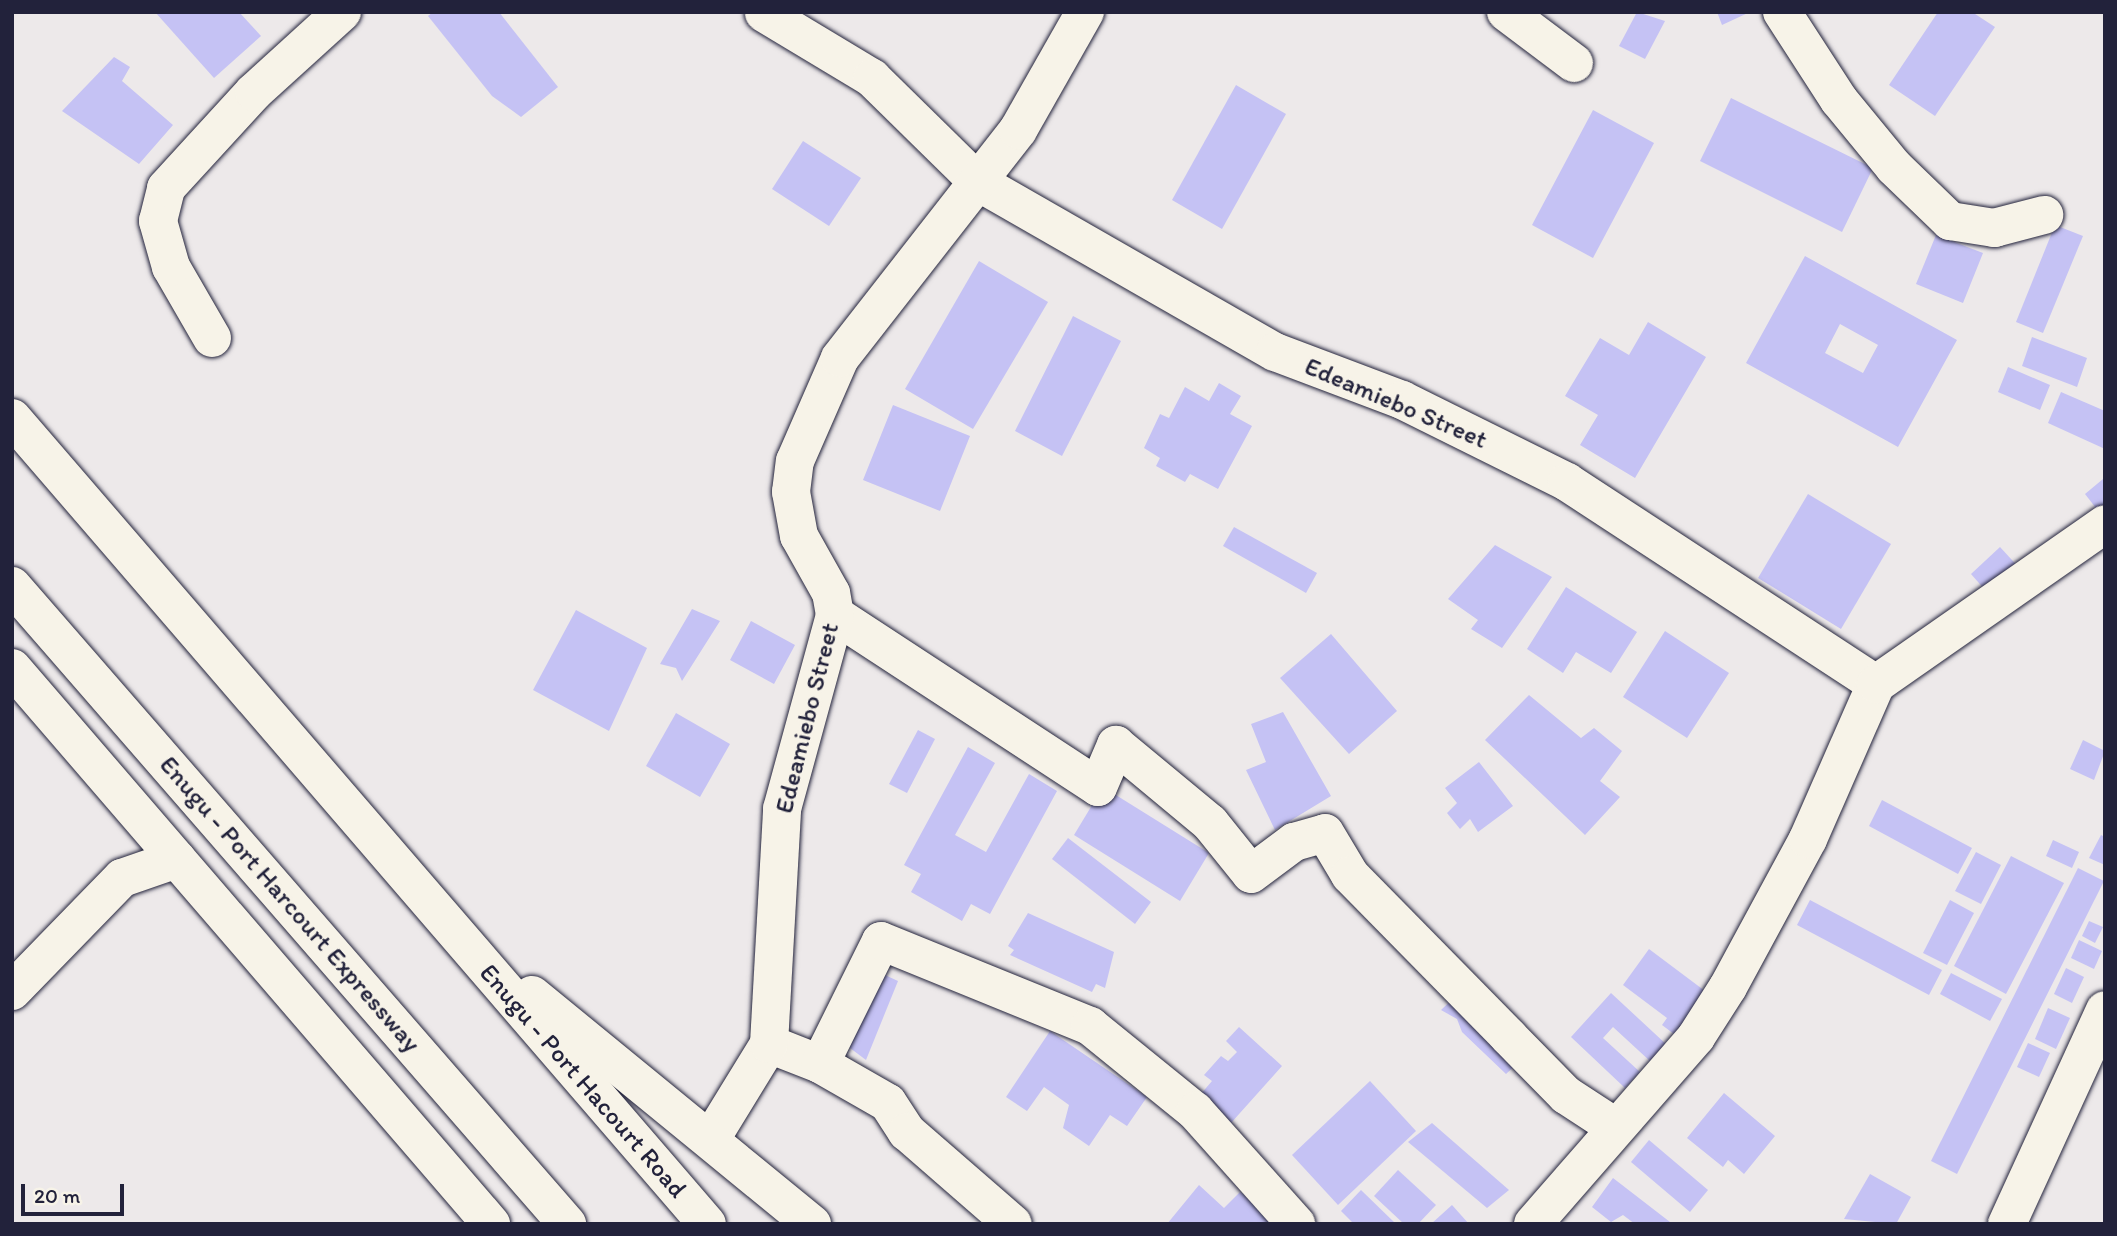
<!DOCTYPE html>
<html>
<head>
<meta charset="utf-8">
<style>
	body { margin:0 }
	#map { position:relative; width:2117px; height:1236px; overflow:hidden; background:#ede9ea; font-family:Itim,sans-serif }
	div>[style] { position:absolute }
	.building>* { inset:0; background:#c5c2f4 }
	.roads { filter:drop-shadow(0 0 2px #22223b) drop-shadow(0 0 2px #22223b) }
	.minor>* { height:38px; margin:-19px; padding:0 19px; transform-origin:19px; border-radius:19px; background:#f7f3e8 }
	.secondary>* { height:38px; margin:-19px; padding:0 19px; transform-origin:19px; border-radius:19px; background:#f7f3e8 }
	.trunk>* { height:38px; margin:-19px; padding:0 19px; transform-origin:19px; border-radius:19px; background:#f7f3e8 }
	span { translate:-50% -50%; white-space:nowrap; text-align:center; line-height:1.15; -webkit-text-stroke:5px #f7f3e8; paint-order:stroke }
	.street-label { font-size:26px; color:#22223b }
	.frame { position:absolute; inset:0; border:14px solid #22223b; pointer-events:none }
	.scale { position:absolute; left:21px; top:1184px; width:103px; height:32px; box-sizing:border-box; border:4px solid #22223b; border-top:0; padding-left:9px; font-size:21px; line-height:24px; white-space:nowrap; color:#22223b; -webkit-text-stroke:5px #f7f3e8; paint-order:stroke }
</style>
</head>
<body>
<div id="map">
	<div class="building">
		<div style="clip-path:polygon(155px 12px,239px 12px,261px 36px,214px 78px)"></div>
		<div style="clip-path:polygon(433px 12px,499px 12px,558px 87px,521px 117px,492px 96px,428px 16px)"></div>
		<div style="clip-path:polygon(1637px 12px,1665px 21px,1645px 59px,1619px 46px)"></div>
		<div style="clip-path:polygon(1717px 12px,1750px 12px,1722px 25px)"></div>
		<div style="clip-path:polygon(1938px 12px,1972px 12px,1995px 27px,1935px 116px,1889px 85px)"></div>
		<div style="clip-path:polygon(114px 57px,130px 67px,122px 81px,173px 125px,139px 164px,62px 111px)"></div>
		<div style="clip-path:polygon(1236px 85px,1286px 114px,1222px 229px,1172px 200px)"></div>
		<div style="clip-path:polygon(1731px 98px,1873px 168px,1842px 232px,1700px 161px)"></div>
		<div style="clip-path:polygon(1593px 110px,1654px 143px,1593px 258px,1532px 225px)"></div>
		<div style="clip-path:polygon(803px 141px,861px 178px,829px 226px,772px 189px)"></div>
		<div style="clip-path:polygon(2055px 225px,2083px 236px,2043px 333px,2016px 322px)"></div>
		<div style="clip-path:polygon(1936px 235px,1983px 253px,1963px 303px,1916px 284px)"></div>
		<div style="clip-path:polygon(evenodd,1805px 256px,1957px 340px,1898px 447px,1746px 363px,1805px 256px,1840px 324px,1878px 345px,1863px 373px,1825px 353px,1840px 324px)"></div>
		<div style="clip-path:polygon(979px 261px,1048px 302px,973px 429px,905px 389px)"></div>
		<div style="clip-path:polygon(1073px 316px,1121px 341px,1062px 456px,1015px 431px)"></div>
		<div style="clip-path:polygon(1648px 322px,1706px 357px,1635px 478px,1580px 445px,1598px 415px,1565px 396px,1600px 338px,1629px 355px)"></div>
		<div style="clip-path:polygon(2032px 337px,2087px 358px,2077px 387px,2022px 366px)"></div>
		<div style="clip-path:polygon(2008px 367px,2050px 385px,2040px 410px,1998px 392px)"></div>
		<div style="clip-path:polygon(1219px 383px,1241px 396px,1230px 414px,1252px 426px,1218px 489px,1190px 474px,1185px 482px,1156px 466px,1160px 458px,1144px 448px,1160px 414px,1169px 418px,1185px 387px,1209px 401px)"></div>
		<div style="clip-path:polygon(2061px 392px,2105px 411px,2105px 449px,2048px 423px)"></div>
		<div style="clip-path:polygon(893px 405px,970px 436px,940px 511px,863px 480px)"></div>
		<div style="clip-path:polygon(2103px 479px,2105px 507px,2099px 512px,2085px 494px)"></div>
		<div style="clip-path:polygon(1808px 494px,1891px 544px,1841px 629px,1758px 578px)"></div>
		<div style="clip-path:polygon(1234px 527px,1317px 573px,1306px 593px,1223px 546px)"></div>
		<div style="clip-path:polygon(1495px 545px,1552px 577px,1502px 648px,1471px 629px,1478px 620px,1448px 599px)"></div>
		<div style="clip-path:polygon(2000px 547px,2023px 572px,1993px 599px,1971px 574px)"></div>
		<div style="clip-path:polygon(1566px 587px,1637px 632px,1611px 673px,1576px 652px,1563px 673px,1527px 649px)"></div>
		<div style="clip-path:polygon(692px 609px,720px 621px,682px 681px,676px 668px,660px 664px)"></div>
		<div style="clip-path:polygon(576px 610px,647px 648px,609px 731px,533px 690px)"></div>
		<div style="clip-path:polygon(751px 621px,795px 645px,774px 684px,730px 660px)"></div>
		<div style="clip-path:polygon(1665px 631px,1729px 673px,1687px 738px,1623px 697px)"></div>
		<div style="clip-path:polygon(1331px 634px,1397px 711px,1349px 754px,1280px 678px)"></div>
		<div style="clip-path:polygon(1529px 695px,1581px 738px,1594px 728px,1622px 751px,1600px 781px,1620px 797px,1585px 835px,1485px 740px)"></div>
		<div style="clip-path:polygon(1283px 712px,1331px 796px,1275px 830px,1246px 770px,1266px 762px,1251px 724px)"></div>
		<div style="clip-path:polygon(676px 713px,730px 744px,700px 797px,646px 766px)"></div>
		<div style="clip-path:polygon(918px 730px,935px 739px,907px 793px,889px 784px)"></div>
		<div style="clip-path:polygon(2083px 740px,2105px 751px,2094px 780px,2070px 769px)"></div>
		<div style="clip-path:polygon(968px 747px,995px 763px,955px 835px,986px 852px,1029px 774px,1057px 791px,990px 914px,971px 904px,962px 921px,911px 892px,921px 874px,904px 865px)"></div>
		<div style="clip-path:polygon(1479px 762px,1513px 806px,1478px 832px,1470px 819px,1460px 829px,1447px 813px,1457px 803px,1445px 788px)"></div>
		<div style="clip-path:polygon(1103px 787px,1209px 853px,1180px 901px,1074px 835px)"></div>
		<div style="clip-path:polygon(1882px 800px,1972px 848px,1958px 874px,1869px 826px)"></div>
		<div style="clip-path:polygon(2101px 835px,2105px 837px,2105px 865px,2089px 858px)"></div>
		<div style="clip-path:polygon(1068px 838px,1151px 902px,1135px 924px,1052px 859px)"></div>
		<div style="clip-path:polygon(2053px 840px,2079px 852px,2072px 868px,2046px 856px)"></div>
		<div style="clip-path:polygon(1976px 852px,2001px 865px,1981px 904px,1955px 891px)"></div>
		<div style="clip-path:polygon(2011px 856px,2064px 883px,2006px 994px,1954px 966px)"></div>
		<div style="clip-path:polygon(2078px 868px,2104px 881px,1957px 1174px,1931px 1161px)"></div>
		<div style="clip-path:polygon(1810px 900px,1942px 970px,1929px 995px,1797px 925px)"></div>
		<div style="clip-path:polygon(1950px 900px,1974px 913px,1947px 965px,1923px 953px)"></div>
		<div style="clip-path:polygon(1028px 913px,1114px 952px,1105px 988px,1096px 984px,1092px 992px,1010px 955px,1014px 950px,1008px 946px)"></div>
		<div style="clip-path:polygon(2089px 921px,2103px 927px,2095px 943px,2082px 936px)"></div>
		<div style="clip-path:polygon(2079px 940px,2102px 951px,2094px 969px,2071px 958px)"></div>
		<div style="clip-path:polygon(1649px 949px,1713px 997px,1682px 1040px,1662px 1025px,1667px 1018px,1623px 985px)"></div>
		<div style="clip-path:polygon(2066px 968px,2084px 977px,2072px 1003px,2054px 994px)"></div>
		<div style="clip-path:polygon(872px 969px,898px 981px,866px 1060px,842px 1042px)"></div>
		<div style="clip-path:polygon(1951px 973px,2002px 999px,1990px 1021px,1940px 994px)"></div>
		<div style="clip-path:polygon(1459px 993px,1522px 1059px,1506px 1074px,1462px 1032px,1457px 1019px,1441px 1010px)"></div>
		<div style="clip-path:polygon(1611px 993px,1667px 1045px,1651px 1062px,1613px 1027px,1603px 1038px,1640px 1072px,1625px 1088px,1571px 1037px)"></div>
		<div style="clip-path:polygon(2048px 1008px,2070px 1018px,2056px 1049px,2035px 1039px)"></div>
		<div style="clip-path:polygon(1239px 1027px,1282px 1066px,1231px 1123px,1200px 1095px,1212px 1081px,1204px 1075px,1221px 1056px,1228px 1061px,1237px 1052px,1226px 1041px)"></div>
		<div style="clip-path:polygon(1050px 1031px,1147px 1097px,1127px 1126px,1110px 1115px,1089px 1146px,1063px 1128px,1069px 1105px,1044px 1087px,1027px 1111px,1006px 1097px)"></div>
		<div style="clip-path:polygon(2028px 1043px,2050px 1053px,2039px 1077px,2017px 1067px)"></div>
		<div style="clip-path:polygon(1370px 1081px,1416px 1131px,1338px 1205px,1292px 1155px)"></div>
		<div style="clip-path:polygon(1724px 1093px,1775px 1136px,1744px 1174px,1728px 1160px,1723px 1167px,1687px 1138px)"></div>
		<div style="clip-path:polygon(1432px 1123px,1509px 1190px,1487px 1208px,1408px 1142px)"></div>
		<div style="clip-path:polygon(1649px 1140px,1708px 1190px,1690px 1212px,1631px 1162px)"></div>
		<div style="clip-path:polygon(1398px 1170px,1436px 1205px,1418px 1224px,1404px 1224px,1374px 1196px)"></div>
		<div style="clip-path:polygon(1870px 1174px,1911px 1197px,1896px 1224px,1844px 1219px)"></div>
		<div style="clip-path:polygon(1613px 1178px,1670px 1222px,1668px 1224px,1635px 1224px,1623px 1215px,1611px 1222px,1592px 1207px)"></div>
		<div style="clip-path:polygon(1199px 1185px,1224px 1208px,1240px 1192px,1282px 1224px,1167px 1224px)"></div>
		<div style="clip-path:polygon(1361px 1190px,1396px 1224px,1354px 1224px,1341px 1211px)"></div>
		<div style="clip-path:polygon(1452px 1205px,1469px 1224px,1431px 1224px)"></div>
	</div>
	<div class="roads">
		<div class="minor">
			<div style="left:1506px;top:12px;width:85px;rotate:36.9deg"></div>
			<div style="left:1782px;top:12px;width:105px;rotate:57.1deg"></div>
			<div style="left:1839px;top:100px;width:87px;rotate:50.6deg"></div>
			<div style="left:1894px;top:167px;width:78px;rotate:44deg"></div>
			<div style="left:1950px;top:221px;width:45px;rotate:9deg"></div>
			<div style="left:1994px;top:228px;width:52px;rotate:-14.6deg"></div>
			<div style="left:764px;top:13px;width:126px;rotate:31deg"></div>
			<div style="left:872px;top:78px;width:148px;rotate:44.5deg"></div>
			<div style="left:978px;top:182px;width:342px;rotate:29.8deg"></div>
			<div style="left:1275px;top:352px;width:136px;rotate:20.7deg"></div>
			<div style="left:1402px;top:400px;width:184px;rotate:26.4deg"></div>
			<div style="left:1567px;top:482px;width:369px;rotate:33.2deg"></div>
			<div style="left:212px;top:338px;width:82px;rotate:-120deg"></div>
			<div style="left:171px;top:267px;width:48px;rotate:-105.8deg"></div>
			<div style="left:158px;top:221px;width:34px;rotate:-76deg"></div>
			<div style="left:166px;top:188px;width:130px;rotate:-47.5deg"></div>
			<div style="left:254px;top:92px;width:119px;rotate:-42.3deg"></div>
			<div style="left:835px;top:615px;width:314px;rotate:33.2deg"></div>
			<div style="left:1098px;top:787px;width:46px;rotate:-66.8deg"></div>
			<div style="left:1116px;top:745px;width:122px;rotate:39.7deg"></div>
			<div style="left:1210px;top:823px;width:65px;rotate:51.2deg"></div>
			<div style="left:1251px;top:874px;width:54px;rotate:-36.7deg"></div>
			<div style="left:1294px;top:842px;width:32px;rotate:-16deg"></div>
			<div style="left:1325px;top:833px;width:49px;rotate:59.2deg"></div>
			<div style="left:1350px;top:875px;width:226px;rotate:45.5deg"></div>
			<div style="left:1508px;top:1036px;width:83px;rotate:45.5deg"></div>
			<div style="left:1566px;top:1095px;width:59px;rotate:33.1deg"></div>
			<div style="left:12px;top:668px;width:734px;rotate:49.25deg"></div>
			<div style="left:12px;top:991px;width:158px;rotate:-45.8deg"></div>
			<div style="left:122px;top:878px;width:58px;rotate:-19.1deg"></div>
			<div style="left:769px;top:1044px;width:55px;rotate:21.4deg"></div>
			<div style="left:820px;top:1064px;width:137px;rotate:-63.6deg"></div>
			<div style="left:881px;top:941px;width:226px;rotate:22.1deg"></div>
			<div style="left:1090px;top:1026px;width:135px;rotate:39deg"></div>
			<div style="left:1195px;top:1111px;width:152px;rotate:48.2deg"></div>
			<div style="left:820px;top:1064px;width:78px;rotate:29.8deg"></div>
			<div style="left:888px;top:1103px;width:35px;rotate:57deg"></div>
			<div style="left:907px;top:1132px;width:140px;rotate:41deg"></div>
			<div style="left:712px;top:1137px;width:109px;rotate:-58.5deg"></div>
			<div style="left:769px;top:1044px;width:235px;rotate:-86.8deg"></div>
			<div style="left:782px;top:809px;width:201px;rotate:-74.7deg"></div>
			<div style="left:835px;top:615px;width:22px;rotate:-100deg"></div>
			<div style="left:831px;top:593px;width:65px;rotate:-119.3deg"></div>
			<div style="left:799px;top:536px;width:45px;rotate:-100.3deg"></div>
			<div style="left:791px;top:492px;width:31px;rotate:-83deg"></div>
			<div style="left:795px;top:461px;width:112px;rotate:-66.4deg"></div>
			<div style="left:840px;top:358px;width:289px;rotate:-52deg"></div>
			<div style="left:1018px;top:130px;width:136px;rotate:-60.4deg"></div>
			<div style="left:1533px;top:1224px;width:248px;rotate:-48.9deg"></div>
			<div style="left:1696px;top:1037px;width:59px;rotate:-57.4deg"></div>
			<div style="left:1728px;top:987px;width:168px;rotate:-61.6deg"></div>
			<div style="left:1808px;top:839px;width:169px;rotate:-66.3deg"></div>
			<div style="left:1876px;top:684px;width:279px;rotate:-34.9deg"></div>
		</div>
		<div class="secondary">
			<div style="left:2007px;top:1224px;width:235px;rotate:-65.4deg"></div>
		</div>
		<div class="trunk">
			<div style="left:12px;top:418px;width:1064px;rotate:49.23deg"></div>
			<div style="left:12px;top:586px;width:846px;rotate:48.98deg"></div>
			<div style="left:532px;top:995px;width:362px;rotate:39.3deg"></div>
		</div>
	</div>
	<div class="street-label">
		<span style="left:1396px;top:403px;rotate:23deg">Edeamiebo Street</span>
		<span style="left:807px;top:718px;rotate:-76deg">Edeamiebo Street</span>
		<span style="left:290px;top:904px;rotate:49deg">Enugu - Port Harcourt Expressway</span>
		<span style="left:583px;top:1081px;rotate:49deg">Enugu - Port Hacourt Road</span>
	</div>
	<div class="frame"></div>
	<div class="scale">20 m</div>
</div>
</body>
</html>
